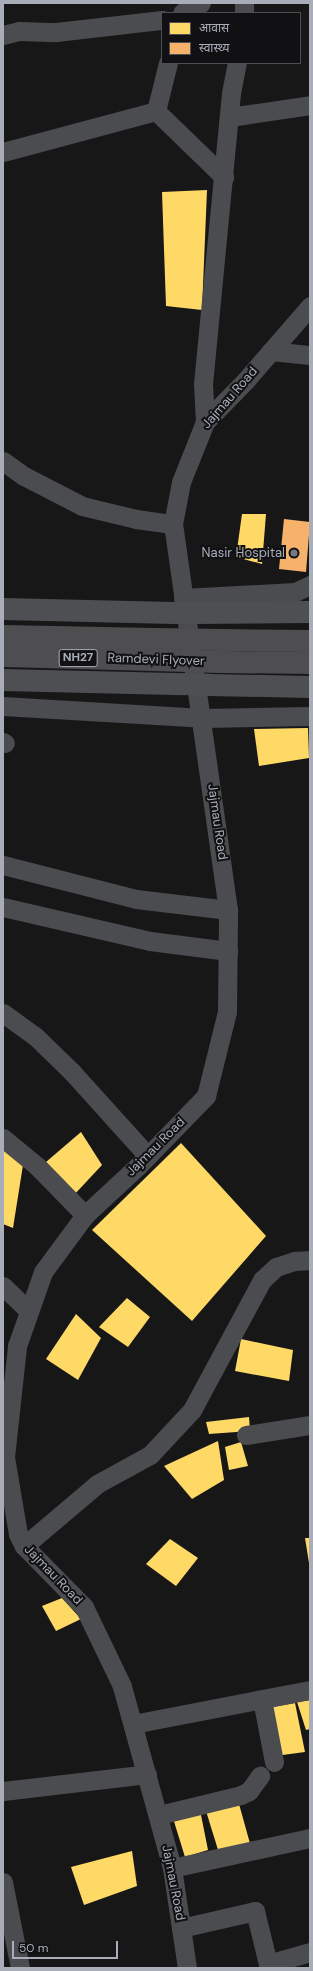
<!DOCTYPE html>
<html>
<head>
<meta charset="utf-8">
<style>
	body { margin:0 }
	#map { position:relative; width:313px; height:1971px; overflow:hidden; background:#171717; font-family:"DM Sans","Noto Sans Devanagari",sans-serif }
	div>[style] { position:absolute }
	.homes>* { inset:0; background:#ffd966 }
	.health>* { inset:0; background:#f6b26b }
	.minor>* { height:19px; margin:-9.5px; padding:0 9.5px; transform-origin:9.5px; border-radius:9.5px; background:#4b4c50 }
	.major>* { height:22px; margin:-11px; padding:0 11px; transform-origin:11px; border-radius:11px; background:#4d4f52 }
	.highway>* { height:22px; margin:-11px; padding:0 11px; transform-origin:11px; border-radius:11px; background:#4e4e51 }
	.major-bridge>* { height:22px; margin:-11px; padding:0 11px; transform-origin:11px; border-radius:11px; background:#4d4f52 }
	.highway-bridge>* { height:22px; margin:-11px; padding:0 11px; transform-origin:11px; border-radius:11px; background:#4e4e51 }
	.dots>* { width:11px; height:11px; translate:-50% -50%; box-sizing:border-box; border:2px solid #111113; border-radius:50% }
	span { translate:-50% -50%; white-space:nowrap; text-align:center; line-height:1.15; -webkit-text-stroke:4px #111113; paint-order:stroke }
	.shield-label span { padding:1px 3px; background:#111113; border:1px solid; border-radius:3px; -webkit-text-stroke-width:0 }
	.shield-label { font-size:12px; color:#a8adb8; font-weight:700 }
	.street-label { font-size:13px; color:#a8adb8 }
	.poi-label { font-size:13px; color:#a8adb8 }
	.right { translate:-100% -50%; text-align:right }
	.frame { position:absolute; inset:0; border:4px solid #a8adb8; pointer-events:none }
	.legend { position:absolute; left:161px; top:12px; width:140px; height:52px; box-sizing:border-box; background:#111113; border:1px solid #4d4f55; margin:0; padding:5px 7px; list-style:none; font-size:12px; color:#a8adb8 }
	.legend li { display:flex; align-items:center; gap:8px; height:20px }
	.legend b { width:20px; border:1px solid #4d4f55 }
	.scale { position:absolute; left:12px; top:1941px; width:106px; height:18px; box-sizing:border-box; border:2px solid #a8adb8; border-top:0; padding-left:5px; font-size:12px; line-height:14px; white-space:nowrap; color:#a8adb8; -webkit-text-stroke:3px #111113; paint-order:stroke }
</style>
</head>
<body>
<div id="map">
	<div class="homes">
		<div style="clip-path:polygon(207px 190px,202px 310px,166px 306px,162px 192px)"></div>
		<div style="clip-path:polygon(242px 514px,266px 514px,262px 564px,236px 557px)"></div>
		<div style="clip-path:polygon(308px 728px,309px 758px,259px 766px,254px 729px)"></div>
		<div style="clip-path:polygon(81px 1132px,102px 1165px,73px 1196px,46px 1162px)"></div>
		<div style="clip-path:polygon(181px 1143px,266px 1236px,192px 1321px,92px 1230px)"></div>
		<div style="clip-path:polygon(4px 1149px,23px 1165px,13px 1228px,3px 1224px)"></div>
		<div style="clip-path:polygon(127px 1298px,150px 1317px,128px 1347px,99px 1327px)"></div>
		<div style="clip-path:polygon(76px 1314px,101px 1338px,78px 1380px,46px 1359px)"></div>
		<div style="clip-path:polygon(241px 1339px,293px 1350px,289px 1381px,235px 1371px)"></div>
		<div style="clip-path:polygon(249px 1417px,250px 1431px,209px 1434px,206px 1422px)"></div>
		<div style="clip-path:polygon(218px 1441px,224px 1480px,192px 1499px,164px 1466px)"></div>
		<div style="clip-path:polygon(241px 1442px,248px 1466px,229px 1470px,225px 1447px)"></div>
		<div style="clip-path:polygon(305px 1538px,310px 1538px,310px 1563px,309px 1563px)"></div>
		<div style="clip-path:polygon(170px 1539px,198px 1558px,176px 1586px,146px 1564px)"></div>
		<div style="clip-path:polygon(62px 1598px,81px 1619px,56px 1631px,42px 1606px)"></div>
		<div style="clip-path:polygon(310px 1700px,310px 1729px,306px 1730px,297px 1702px)"></div>
		<div style="clip-path:polygon(295px 1703px,305px 1752px,275px 1756px,266px 1708px)"></div>
		<div style="clip-path:polygon(239px 1804px,251px 1847px,219px 1853px,206px 1811px)"></div>
		<div style="clip-path:polygon(200px 1810px,208px 1850px,185px 1857px,172px 1815px)"></div>
		<div style="clip-path:polygon(132px 1851px,137px 1886px,84px 1905px,71px 1867px)"></div>
	</div>
	<div class="health">
		<div style="clip-path:polygon(284px 519px,310px 522px,306px 572px,279px 569px)"></div>
	</div>
	<div class="minor">
		<div style="left:244px;top:3px;width:10px;rotate:90deg"></div>
		<div style="left:182px;top:13px;width:12px;rotate:-42deg"></div>
		<div style="left:191px;top:5px;width:10px;rotate:-11deg"></div>
		<div style="left:3px;top:35px;width:16px;rotate:-14deg"></div>
		<div style="left:19px;top:31px;width:37px;rotate:2deg"></div>
		<div style="left:56px;top:32px;width:107px;rotate:-6.5deg"></div>
		<div style="left:168px;top:63px;width:49px;rotate:104deg"></div>
		<div style="left:156px;top:111px;width:95px;rotate:44.1deg"></div>
		<div style="left:230px;top:117px;width:81px;rotate:-8.5deg"></div>
		<div style="left:3px;top:152px;width:158px;rotate:-15deg"></div>
		<div style="left:271px;top:351px;width:39px;rotate:6deg"></div>
		<div style="left:205px;top:422px;width:38px;rotate:-93deg"></div>
		<div style="left:203px;top:384px;width:292px;rotate:-84.5deg"></div>
		<div style="left:231px;top:93px;width:31px;rotate:-79deg"></div>
		<div style="left:3px;top:461px;width:26px;rotate:36deg"></div>
		<div style="left:24px;top:476px;width:65px;rotate:27.3deg"></div>
		<div style="left:82px;top:506px;width:56px;rotate:13.5deg"></div>
		<div style="left:136px;top:519px;width:37px;rotate:8deg"></div>
		<div style="left:183px;top:598px;width:112px;rotate:-3.1deg"></div>
		<div style="left:295px;top:592px;width:17px;rotate:-25deg"></div>
		<div style="left:3px;top:706px;width:200px;rotate:3.4deg"></div>
		<div style="left:203px;top:718px;width:107px;rotate:-1.1deg"></div>
		<div style="left:3px;top:742px;width:2px;rotate:27deg"></div>
		<div style="left:3px;top:865px;width:137px;rotate:14.3deg"></div>
		<div style="left:136px;top:899px;width:93px;rotate:6.8deg"></div>
		<div style="left:3px;top:907px;width:151px;rotate:13deg"></div>
		<div style="left:150px;top:941px;width:79px;rotate:7.3deg"></div>
		<div style="left:3px;top:1013px;width:39px;rotate:36deg"></div>
		<div style="left:35px;top:1036px;width:52px;rotate:44.2deg"></div>
		<div style="left:72px;top:1072px;width:113px;rotate:47.9deg"></div>
		<div style="left:3px;top:1138px;width:44px;rotate:39.5deg"></div>
		<div style="left:37px;top:1166px;width:69px;rotate:45.6deg"></div>
		<div style="left:3px;top:1286px;width:36px;rotate:44deg"></div>
		<div style="left:246px;top:1435px;width:65px;rotate:-8.9deg"></div>
		<div style="left:24px;top:1546px;width:96px;rotate:-40.3deg"></div>
		<div style="left:97px;top:1484px;width:60px;rotate:-28.7deg"></div>
		<div style="left:150px;top:1455px;width:62px;rotate:-47deg"></div>
		<div style="left:192px;top:1410px;width:148px;rotate:-61.7deg"></div>
		<div style="left:262px;top:1280px;width:19px;rotate:-43deg"></div>
		<div style="left:276px;top:1267px;width:20px;rotate:-18deg"></div>
		<div style="left:295px;top:1261px;width:15px;rotate:-4deg"></div>
		<div style="left:262px;top:1699px;width:64px;rotate:79.2deg"></div>
		<div style="left:133px;top:1724px;width:180px;rotate:-10.9deg"></div>
		<div style="left:3px;top:1791px;width:145px;rotate:-6.7deg"></div>
		<div style="left:159px;top:1815px;width:84px;rotate:-13.7deg"></div>
		<div style="left:241px;top:1795px;width:9px;rotate:-27deg"></div>
		<div style="left:249px;top:1791px;width:19px;rotate:-54deg"></div>
		<div style="left:172px;top:1868px;width:141px;rotate:-12.3deg"></div>
		<div style="left:3px;top:1882px;width:88px;rotate:78.8deg"></div>
		<div style="left:181px;top:1928px;width:76px;rotate:-12.9deg"></div>
		<div style="left:255px;top:1911px;width:55px;rotate:76.2deg"></div>
		<div style="left:268px;top:1964px;width:44px;rotate:-15.9deg"></div>
		<div style="left:187px;top:1968px;width:101px;rotate:-98.5deg"></div>
		<div style="left:172px;top:1868px;width:189px;rotate:-105.4deg"></div>
		<div style="left:122px;top:1686px;width:88px;rotate:-115.7deg"></div>
		<div style="left:84px;top:1607px;width:86px;rotate:-134.5deg"></div>
		<div style="left:24px;top:1546px;width:13px;rotate:-117deg"></div>
		<div style="left:18px;top:1534px;width:78px;rotate:-99.6deg"></div>
		<div style="left:5px;top:1457px;width:112px;rotate:-83.8deg"></div>
		<div style="left:17px;top:1346px;width:78px;rotate:-70.6deg"></div>
		<div style="left:43px;top:1272px;width:71px;rotate:-53.6deg"></div>
		<div style="left:85px;top:1215px;width:72px;rotate:-42.8deg"></div>
		<div style="left:138px;top:1166px;width:98px;rotate:-45.8deg"></div>
		<div style="left:206px;top:1096px;width:87px;rotate:-76deg"></div>
		<div style="left:227px;top:1012px;width:102px;rotate:-89.4deg"></div>
		<div style="left:228px;top:910px;width:390px;rotate:-98.1deg"></div>
		<div style="left:173px;top:524px;width:43px;rotate:-79.2deg"></div>
		<div style="left:181px;top:482px;width:65px;rotate:-68.2deg"></div>
		<div style="left:205px;top:422px;width:59px;rotate:-45.7deg"></div>
		<div style="left:246px;top:380px;width:98px;rotate:-49.1deg"></div>
	</div>
	<div class="major">
		<div style="left:3px;top:609px;width:171px;rotate:1.3deg"></div>
		<div style="left:197px;top:613px;width:113px;rotate:-0.5deg"></div>
		<div style="left:3px;top:680px;width:182px;rotate:1.3deg"></div>
		<div style="left:209px;top:685px;width:101px;rotate:1.1deg"></div>
	</div>
	<div class="highway">
		<div style="left:3px;top:636px;width:150px;rotate:1.1deg"></div>
		<div style="left:223px;top:640px;width:87px;rotate:0.7deg"></div>
		<div style="left:3px;top:656px;width:150px;rotate:1.5deg"></div>
		<div style="left:220px;top:662px;width:90px;rotate:0.6deg"></div>
	</div>
	<div class="major-bridge">
		<div style="left:174px;top:613px;width:23px"></div>
		<div style="left:185px;top:684px;width:24px;rotate:2deg"></div>
	</div>
	<div class="highway-bridge">
		<div style="left:153px;top:639px;width:70px;rotate:0.8deg"></div>
		<div style="left:153px;top:660px;width:67px;rotate:1.7deg"></div>
	</div>
	<div class="dots">
		<div style="left:294px;top:553px;background:#757880"></div>
	</div>
	<div class="shield-label">
		<span style="left:78px;top:658px">NH27</span>
	</div>
	<div class="street-label">
		<span style="left:230px;top:398px;rotate:-49deg">Jajmau Road</span>
		<span style="left:156px;top:660px;rotate:2deg">Ramdevi Flyover</span>
		<span style="left:217px;top:822px;rotate:82deg">Jajmau Road</span>
		<span style="left:156px;top:1147px;rotate:-45deg">Jajmau Road</span>
		<span style="left:53px;top:1575px;rotate:46deg">Jajmau Road</span>
		<span style="left:173px;top:1883px;rotate:79deg">Jajmau Road</span>
	</div>
	<div class="poi-label">
		<span class="right" style="left:285px;top:553px">Nasir Hospital</span>
	</div>
	<div class="frame"></div>
	<ul class="legend">
	<li><b style="height:11px;background:#ffd966"></b>आवास</li>
	<li><b style="height:11px;background:#f6b26b"></b>स्वास्थ्य</li>
	</ul>
	<div class="scale">50 m</div>
</div>
</body>
</html>
